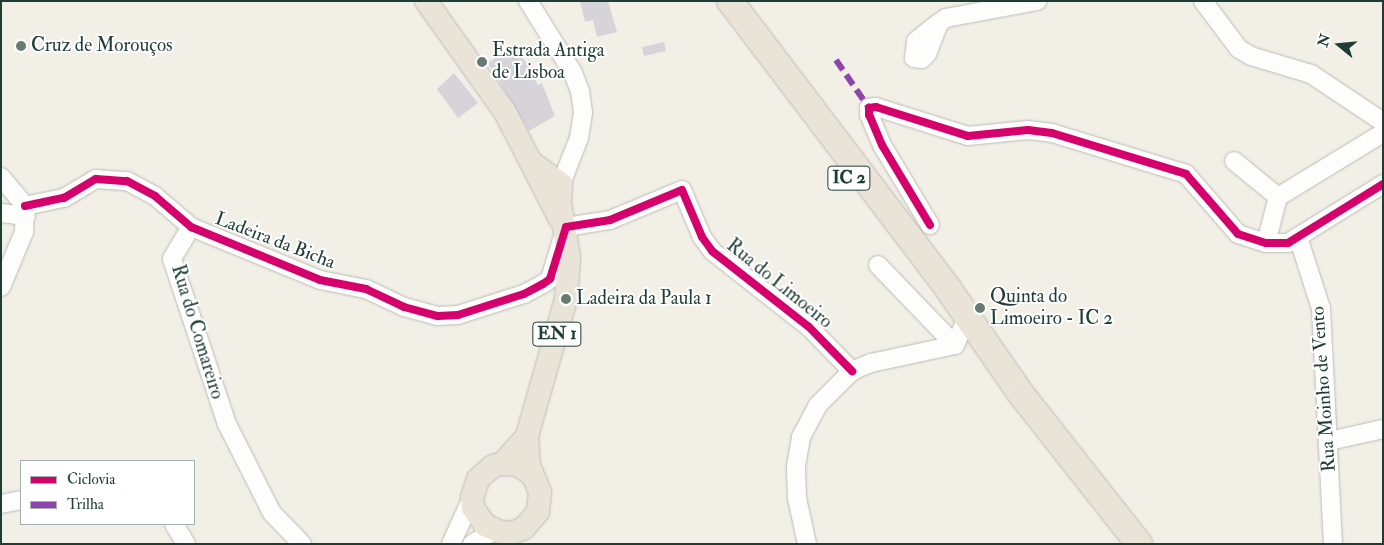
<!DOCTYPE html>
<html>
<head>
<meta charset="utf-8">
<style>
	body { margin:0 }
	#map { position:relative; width:1384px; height:545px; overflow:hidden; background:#f1efe6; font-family:"IM FELL Double Pica",serif }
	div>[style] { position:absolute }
	.building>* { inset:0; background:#d7d4d9 }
	.roads { filter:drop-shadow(0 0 1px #bbbcb6) drop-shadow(0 0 1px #bbbcb6) }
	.minor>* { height:18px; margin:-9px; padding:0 9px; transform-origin:9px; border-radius:9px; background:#fdfdfb }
	.major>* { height:22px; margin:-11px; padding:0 11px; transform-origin:11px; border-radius:11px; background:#eae4d8 }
	.highway>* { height:26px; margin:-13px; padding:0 13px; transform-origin:13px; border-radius:13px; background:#eae4d8 }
	.quiet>* { height:6px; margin-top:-3px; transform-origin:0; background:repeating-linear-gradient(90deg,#8e44ad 0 12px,transparent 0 18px) }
	.cycleway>* { height:8px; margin:-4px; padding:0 4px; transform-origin:4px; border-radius:4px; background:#d6006c }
	.dots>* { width:14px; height:14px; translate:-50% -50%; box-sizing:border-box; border:2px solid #fff; border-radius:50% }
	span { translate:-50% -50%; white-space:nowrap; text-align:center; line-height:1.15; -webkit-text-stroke:4px #fff; paint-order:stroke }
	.shield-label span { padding:1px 4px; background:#fff; border:1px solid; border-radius:4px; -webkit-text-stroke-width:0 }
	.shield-label { font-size:18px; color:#1f3d34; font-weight:700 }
	.poi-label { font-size:19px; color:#1f3d34 }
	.left { translate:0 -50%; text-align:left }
	.street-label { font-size:19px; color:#1f3d34 }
	.frame { position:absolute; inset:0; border:2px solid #1f3d34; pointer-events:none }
	.legend { position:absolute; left:20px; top:460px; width:175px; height:65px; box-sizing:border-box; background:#fff; border:1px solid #a5b1ae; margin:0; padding:6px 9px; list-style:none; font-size:15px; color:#1f3d34 }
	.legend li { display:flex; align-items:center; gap:10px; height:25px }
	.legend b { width:25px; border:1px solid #a5b1ae }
	.north { position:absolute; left:1314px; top:20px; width:50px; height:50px; -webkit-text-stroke:4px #fff; paint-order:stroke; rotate:287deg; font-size:14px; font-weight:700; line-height:20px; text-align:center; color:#1f3d34 }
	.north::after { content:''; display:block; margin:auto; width:18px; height:22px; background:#1f3d34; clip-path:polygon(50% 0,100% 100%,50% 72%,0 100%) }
</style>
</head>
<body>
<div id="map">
	<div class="building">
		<div style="clip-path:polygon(580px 1px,608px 1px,617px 32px,597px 37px,593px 20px,585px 22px)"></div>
		<div style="clip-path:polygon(664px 42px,666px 51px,644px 56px,642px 47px)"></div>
		<div style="clip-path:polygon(515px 43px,538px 85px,542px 83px,555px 116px,529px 131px,488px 63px)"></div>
		<div style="clip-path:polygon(454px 73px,478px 103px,458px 118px,437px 89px)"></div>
	</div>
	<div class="roads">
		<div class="minor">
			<div style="left:528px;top:1px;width:85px;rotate:58deg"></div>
			<div style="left:573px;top:73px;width:19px;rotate:69deg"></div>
			<div style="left:580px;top:91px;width:22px;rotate:82deg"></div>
			<div style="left:583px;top:113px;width:25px;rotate:99deg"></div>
			<div style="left:579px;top:138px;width:49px;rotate:111.4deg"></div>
			<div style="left:561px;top:184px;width:10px;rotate:169deg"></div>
			<div style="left:1203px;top:1px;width:60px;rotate:53.1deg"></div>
			<div style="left:1239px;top:49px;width:14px;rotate:30deg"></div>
			<div style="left:1251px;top:56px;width:63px;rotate:16.7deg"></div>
			<div style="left:1311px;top:74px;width:87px;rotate:33.7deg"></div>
			<div style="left:939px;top:23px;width:33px;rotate:111deg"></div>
			<div style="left:927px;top:54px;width:7px;rotate:135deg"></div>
			<div style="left:922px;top:59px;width:8px;rotate:-173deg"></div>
			<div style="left:914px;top:58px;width:17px;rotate:-83deg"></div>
			<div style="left:916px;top:41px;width:19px;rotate:-39deg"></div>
			<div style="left:931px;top:29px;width:10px;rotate:-37deg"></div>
			<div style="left:939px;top:23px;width:9px;rotate:-36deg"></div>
			<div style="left:946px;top:18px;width:93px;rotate:-10.6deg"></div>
			<div style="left:1234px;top:161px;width:57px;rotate:39.3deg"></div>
			<div style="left:1px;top:177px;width:38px;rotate:50deg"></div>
			<div style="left:25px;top:206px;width:40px;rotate:-12deg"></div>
			<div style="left:64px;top:198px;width:37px;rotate:-31deg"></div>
			<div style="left:96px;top:179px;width:31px;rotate:4deg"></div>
			<div style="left:127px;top:181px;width:32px;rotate:28deg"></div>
			<div style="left:155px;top:196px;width:48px;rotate:40.7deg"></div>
			<div style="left:191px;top:227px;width:139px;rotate:22.3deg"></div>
			<div style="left:320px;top:280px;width:47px;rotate:11.1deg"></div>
			<div style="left:366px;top:289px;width:42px;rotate:25.3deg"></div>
			<div style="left:404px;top:307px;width:35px;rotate:15deg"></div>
			<div style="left:438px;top:316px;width:20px;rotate:-3deg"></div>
			<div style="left:458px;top:315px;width:69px;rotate:-17.7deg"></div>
			<div style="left:524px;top:294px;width:21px;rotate:-28deg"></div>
			<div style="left:543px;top:284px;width:9px;rotate:-36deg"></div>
			<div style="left:550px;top:279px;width:54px;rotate:-72.9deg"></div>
			<div style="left:566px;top:227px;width:45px;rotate:-9deg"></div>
			<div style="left:610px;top:220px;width:78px;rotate:-22.6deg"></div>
			<div style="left:682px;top:190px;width:51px;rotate:66.9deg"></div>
			<div style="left:702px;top:237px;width:17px;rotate:54deg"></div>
			<div style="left:712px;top:251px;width:123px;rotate:38.1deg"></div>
			<div style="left:809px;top:327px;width:62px;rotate:45.7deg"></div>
			<div style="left:1px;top:213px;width:25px;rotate:7deg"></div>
			<div style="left:930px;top:225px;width:93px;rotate:-121deg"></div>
			<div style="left:882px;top:145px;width:33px;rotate:-113deg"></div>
			<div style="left:869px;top:115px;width:7px;rotate:-90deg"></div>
			<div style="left:869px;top:108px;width:7px;rotate:-8deg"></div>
			<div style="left:876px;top:107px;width:96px;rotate:17.5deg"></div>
			<div style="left:968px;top:136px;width:60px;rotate:-5.7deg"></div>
			<div style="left:1028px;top:130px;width:24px;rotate:7deg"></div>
			<div style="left:1052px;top:133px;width:140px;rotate:17deg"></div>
			<div style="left:1186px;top:174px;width:79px;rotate:49.1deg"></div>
			<div style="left:1238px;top:234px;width:29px;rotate:18deg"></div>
			<div style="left:1266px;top:243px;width:22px"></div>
			<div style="left:1288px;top:243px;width:112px;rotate:-31.8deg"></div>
			<div style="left:191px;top:227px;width:37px;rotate:121deg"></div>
			<div style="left:172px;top:259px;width:174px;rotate:71.6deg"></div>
			<div style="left:227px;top:424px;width:100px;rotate:63.2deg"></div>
			<div style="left:272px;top:513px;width:43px;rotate:45.9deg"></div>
			<div style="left:1298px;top:237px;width:75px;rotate:72.1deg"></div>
			<div style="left:1321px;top:308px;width:236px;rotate:87.1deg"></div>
			<div style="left:1266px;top:243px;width:48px;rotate:-75.4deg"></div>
			<div style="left:1278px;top:197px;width:123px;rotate:-31.4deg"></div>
			<div style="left:878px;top:265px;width:111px;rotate:46.1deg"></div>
			<div style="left:1px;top:287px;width:60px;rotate:-67.3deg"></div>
			<div style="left:24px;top:232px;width:26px;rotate:-88deg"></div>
			<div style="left:1329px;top:441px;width:55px;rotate:-12.5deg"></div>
			<div style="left:1px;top:504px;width:20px;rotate:-11deg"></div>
			<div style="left:174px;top:524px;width:23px;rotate:59deg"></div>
			<div style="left:451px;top:544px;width:51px;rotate:-65.5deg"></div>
			<div style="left:472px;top:544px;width:26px;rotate:-31deg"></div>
			<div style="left:807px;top:544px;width:47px;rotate:-102.3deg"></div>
			<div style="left:797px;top:498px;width:32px;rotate:-92deg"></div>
			<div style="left:796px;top:466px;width:29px;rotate:-80deg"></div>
			<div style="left:801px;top:437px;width:36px;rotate:-62deg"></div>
			<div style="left:818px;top:405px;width:48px;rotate:-45deg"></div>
			<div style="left:852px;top:371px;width:21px;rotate:-23deg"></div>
			<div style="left:871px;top:363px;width:86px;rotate:-12.1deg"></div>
			<div style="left:955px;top:345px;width:20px;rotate:-66deg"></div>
		</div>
		<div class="major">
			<div style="left:426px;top:1px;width:136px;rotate:54.6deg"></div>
			<div style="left:505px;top:112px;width:120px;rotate:62.8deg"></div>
			<div style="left:527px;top:436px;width:29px;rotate:86deg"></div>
			<div style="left:529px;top:465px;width:29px;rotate:68deg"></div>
			<div style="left:540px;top:492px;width:20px;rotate:96deg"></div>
			<div style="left:538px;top:512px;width:21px;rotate:131deg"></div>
			<div style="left:524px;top:528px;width:11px;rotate:158deg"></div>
			<div style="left:514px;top:532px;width:11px;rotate:175deg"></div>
			<div style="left:503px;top:533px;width:20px;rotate:-156deg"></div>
			<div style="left:485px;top:525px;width:21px;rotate:-125deg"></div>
			<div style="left:473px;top:508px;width:10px;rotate:-96deg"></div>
			<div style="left:472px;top:498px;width:20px;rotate:-72deg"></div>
			<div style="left:478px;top:479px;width:20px;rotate:-41deg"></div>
			<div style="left:493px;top:466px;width:9px;rotate:-13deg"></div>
			<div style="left:502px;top:464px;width:16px;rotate:4deg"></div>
			<div style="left:518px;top:465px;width:16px;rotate:35deg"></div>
			<div style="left:502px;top:464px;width:38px;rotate:-48deg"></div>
			<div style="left:527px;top:436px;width:142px;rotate:-74.1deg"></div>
			<div style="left:566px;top:299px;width:42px;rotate:-85.9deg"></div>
			<div style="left:569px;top:257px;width:55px;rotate:-99.5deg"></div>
			<div style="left:560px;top:203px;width:19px;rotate:-87deg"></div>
			<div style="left:561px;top:184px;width:37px;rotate:-144deg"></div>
		</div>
		<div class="highway">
			<div style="left:730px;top:1px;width:363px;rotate:52.8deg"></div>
			<div style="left:949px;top:290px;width:126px;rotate:55.3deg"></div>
			<div style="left:1021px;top:394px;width:191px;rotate:51.8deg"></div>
		</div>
	</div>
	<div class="quiet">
		<div style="left:836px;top:60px;width:58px;rotate:55.5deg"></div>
	</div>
	<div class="cycleway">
		<div style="left:25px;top:206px;width:40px;rotate:-12deg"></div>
		<div style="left:64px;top:198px;width:37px;rotate:-31deg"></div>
		<div style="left:96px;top:179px;width:31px;rotate:4deg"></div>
		<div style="left:127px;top:181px;width:32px;rotate:28deg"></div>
		<div style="left:155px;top:196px;width:48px;rotate:40.7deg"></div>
		<div style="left:191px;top:227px;width:139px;rotate:22.3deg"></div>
		<div style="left:320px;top:280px;width:47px;rotate:11.1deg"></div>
		<div style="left:366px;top:289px;width:42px;rotate:25.3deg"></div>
		<div style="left:404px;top:307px;width:35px;rotate:15deg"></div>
		<div style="left:438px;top:316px;width:20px;rotate:-3deg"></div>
		<div style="left:458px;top:315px;width:69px;rotate:-17.7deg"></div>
		<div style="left:524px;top:294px;width:21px;rotate:-28deg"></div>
		<div style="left:543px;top:284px;width:9px;rotate:-36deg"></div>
		<div style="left:550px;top:279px;width:54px;rotate:-72.9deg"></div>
		<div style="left:566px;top:227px;width:45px;rotate:-9deg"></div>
		<div style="left:610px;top:220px;width:78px;rotate:-22.6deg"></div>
		<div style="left:682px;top:190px;width:51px;rotate:66.9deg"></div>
		<div style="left:702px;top:237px;width:17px;rotate:54deg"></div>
		<div style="left:712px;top:251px;width:123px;rotate:38.1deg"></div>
		<div style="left:809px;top:327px;width:62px;rotate:45.7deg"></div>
		<div style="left:930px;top:225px;width:93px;rotate:-121deg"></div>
		<div style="left:882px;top:145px;width:33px;rotate:-113deg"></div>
		<div style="left:869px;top:115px;width:7px;rotate:-90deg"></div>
		<div style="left:869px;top:108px;width:7px;rotate:-8deg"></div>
		<div style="left:876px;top:107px;width:96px;rotate:17.5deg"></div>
		<div style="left:968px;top:136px;width:60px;rotate:-5.7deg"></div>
		<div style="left:1028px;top:130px;width:24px;rotate:7deg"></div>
		<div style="left:1052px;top:133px;width:140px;rotate:17deg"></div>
		<div style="left:1186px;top:174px;width:79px;rotate:49.1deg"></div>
		<div style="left:1238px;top:234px;width:29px;rotate:18deg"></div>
		<div style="left:1266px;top:243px;width:22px"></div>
		<div style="left:1288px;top:243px;width:112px;rotate:-31.8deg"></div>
	</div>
	<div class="dots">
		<div style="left:21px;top:46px;background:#687b72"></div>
		<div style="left:482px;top:62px;background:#687b72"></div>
		<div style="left:566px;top:299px;background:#687b72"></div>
		<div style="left:980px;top:308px;background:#687b72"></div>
	</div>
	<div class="shield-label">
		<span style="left:849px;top:178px">IC 2</span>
		<span style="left:557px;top:334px">EN 1</span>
	</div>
	<div class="poi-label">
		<span class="left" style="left:31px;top:46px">Cruz de Morouços</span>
		<span class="left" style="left:492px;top:62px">Estrada Antiga<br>de Lisboa</span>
		<span class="left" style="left:990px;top:308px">Quinta do<br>Limoeiro - IC 2</span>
		<span class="left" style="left:576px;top:299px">Ladeira da Paula 1</span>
	</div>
	<div class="street-label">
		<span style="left:275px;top:241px;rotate:21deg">Ladeira da Bicha</span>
		<span style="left:779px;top:284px;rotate:39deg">Rua do Limoeiro</span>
		<span style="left:197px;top:332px;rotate:73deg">Rua do Comareiro</span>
		<span style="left:1324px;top:389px;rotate:-94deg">Rua Moinho de Vento</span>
	</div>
	<div class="frame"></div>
	<ul class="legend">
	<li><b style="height:6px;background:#d6006c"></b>Ciclovia</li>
	<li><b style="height:6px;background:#8e44ad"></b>Trilha</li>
	</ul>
	<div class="north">N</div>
</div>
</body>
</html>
